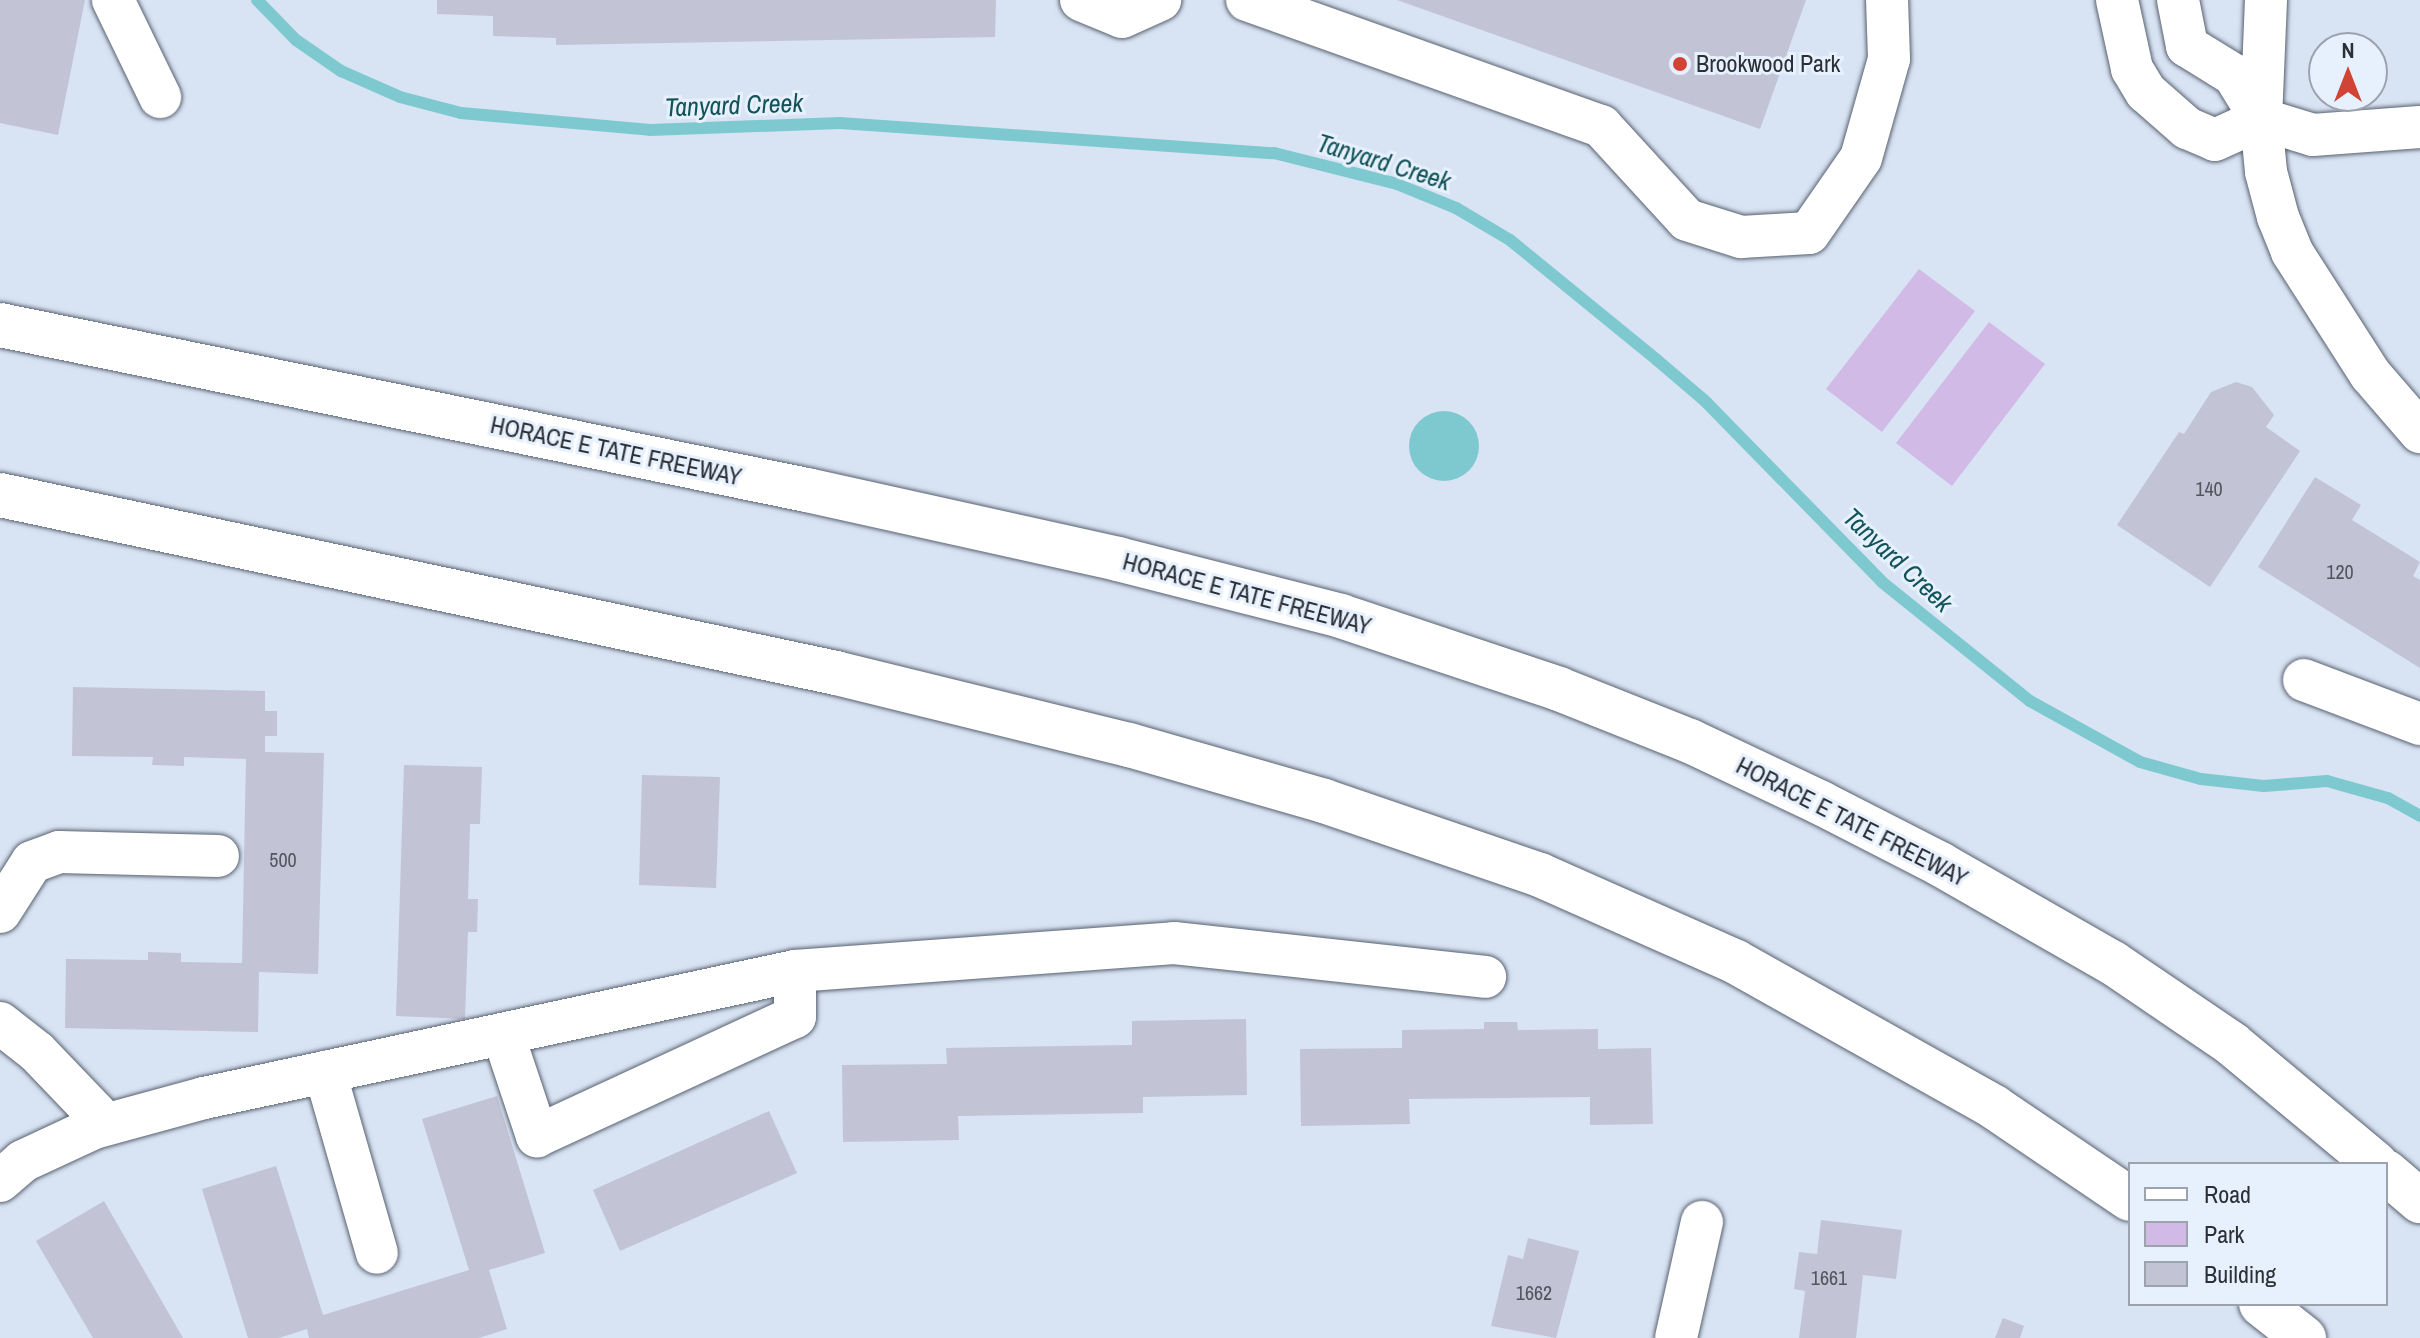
<!DOCTYPE html>
<html>
<head>
<meta charset="utf-8">
<style>
	body { margin:0 }
	#map { position:relative; width:2420px; height:1338px; overflow:hidden; background:#d8e3f3; font-family:"Archivo Narrow",sans-serif }
	div>[style] { position:absolute }
	.green>* { inset:0; background:#d1bae5 }
	.water>* { inset:0; background:#7ec9cf }
	.round { border-radius:50% }
	.stream>* { height:12px; margin:-6px; padding:0 6px; transform-origin:6px; border-radius:6px; background:#7ec9cf }
	.building>* { inset:0; background:#c2c4d5 }
	.roads { filter:drop-shadow(0 0 2px #596270) drop-shadow(0 0 2px #596270) }
	.minor>* { height:42px; margin:-21px; padding:0 21px; transform-origin:21px; border-radius:21px; background:#fff }
	.highway>* { height:44px; margin:-22px; padding:0 22px; transform-origin:22px; border-radius:22px; background:#fff }
	.dots>* { width:22px; height:22px; translate:-50% -50%; box-sizing:border-box; border:4px solid #e7f0fd; border-radius:50% }
	span { translate:-50% -50%; white-space:nowrap; text-align:center; line-height:1.15; -webkit-text-stroke:6px #e7f0fd; paint-order:stroke }
	.number-label { font-size:20px; color:#52555e }
	.number-label span { -webkit-text-stroke-width:0 }
	.poi-label { font-size:24px; color:#2c3036 }
	.left { translate:0 -50%; text-align:left }
	.street-label { font-size:24px; color:#2c3036 }
	.water-label { font-size:26px; color:#115358; font-style:italic }
	.legend { position:absolute; left:2128px; top:1162px; width:260px; height:144px; box-sizing:border-box; background:#e7f0fd; border:2px solid #9ca3ad; margin:0; padding:10px 14px; list-style:none; font-size:24px; color:#2c3036 }
	.legend li { display:flex; align-items:center; gap:16px; height:40px }
	.legend b { width:40px; border:2px solid #9ca3ad }
	.north { position:absolute; left:2308px; top:32px; width:80px; height:80px; box-sizing:border-box; background:#e7f0fd; border:2px solid #9ca3ad; border-radius:50%; rotate:0deg; font-size:22px; font-weight:700; line-height:32px; text-align:center; color:#2c3036 }
	.north::after { content:''; display:block; margin:auto; width:28px; height:36px; background:#d04335; clip-path:polygon(50% 0,100% 100%,50% 72%,0 100%) }
</style>
</head>
<body>
<div id="map">
	<div class="green">
		<div style="clip-path:polygon(1919px 269px,1975px 311px,1882px 432px,1826px 389px)"></div>
		<div style="clip-path:polygon(1989px 322px,2045px 364px,1952px 486px,1896px 443px)"></div>
	</div>
	<div class="water">
		<div class="round" style="left:1409px;top:411px;width:70px;height:70px"></div>
	</div>
	<div class="stream">
		<div style="left:257px;top:0;width:56px;rotate:45.7deg"></div>
		<div style="left:296px;top:40px;width:55px;rotate:34.6deg"></div>
		<div style="left:341px;top:71px;width:64px;rotate:23.8deg"></div>
		<div style="left:400px;top:97px;width:63px;rotate:14.7deg"></div>
		<div style="left:461px;top:113px;width:190px;rotate:5.1deg"></div>
		<div style="left:650px;top:130px;width:190px;rotate:-2.1deg"></div>
		<div style="left:840px;top:123px;width:435px;rotate:4deg"></div>
		<div style="left:1274px;top:153px;width:127px;rotate:14.1deg"></div>
		<div style="left:1397px;top:184px;width:64px;rotate:22.1deg"></div>
		<div style="left:1456px;top:208px;width:63px;rotate:30.7deg"></div>
		<div style="left:1510px;top:240px;width:190px;rotate:39.2deg"></div>
		<div style="left:1657px;top:360px;width:63px;rotate:40.5deg"></div>
		<div style="left:1705px;top:401px;width:253px;rotate:45.6deg"></div>
		<div style="left:1882px;top:582px;width:190px;rotate:38.8deg"></div>
		<div style="left:2030px;top:701px;width:126px;rotate:29deg"></div>
		<div style="left:2140px;top:762px;width:63px;rotate:15.6deg"></div>
		<div style="left:2201px;top:779px;width:63px;rotate:6.3deg"></div>
		<div style="left:2264px;top:786px;width:63px;rotate:-4.5deg"></div>
		<div style="left:2327px;top:781px;width:63px;rotate:15.6deg"></div>
		<div style="left:2388px;top:798px;width:37px;rotate:29deg"></div>
	</div>
	<div class="building">
		<div style="clip-path:polygon(0 0,85px 0,58px 135px,0 123px)"></div>
		<div style="clip-path:polygon(437px 0,996px 0,995px 37px,556px 45px,556px 38px,493px 36px,493px 16px,437px 14px)"></div>
		<div style="clip-path:polygon(1397px 0,1806px 0,1760px 129px)"></div>
		<div style="clip-path:polygon(2236px 382px,2252px 387px,2274px 415px,2266px 427px,2300px 451px,2210px 587px,2117px 525px,2179px 432px,2184px 434px,2211px 392px)"></div>
		<div style="clip-path:polygon(2315px 477px,2361px 505px,2352px 520px,2420px 562px,2413px 576px,2420px 580px,2420px 668px,2258px 567px)"></div>
		<div style="clip-path:polygon(73px 687px,265px 691px,265px 711px,277px 711px,277px 736px,265px 736px,265px 752px,324px 753px,318px 974px,259px 972px,258px 1032px,65px 1028px,66px 959px,148px 960px,148px 952px,181px 953px,181px 962px,242px 963px,246px 759px,184px 757px,184px 766px,152px 765px,153px 757px,72px 756px)"></div>
		<div style="clip-path:polygon(404px 765px,482px 767px,480px 824px,470px 824px,468px 899px,478px 899px,477px 932px,468px 932px,465px 1019px,396px 1016px)"></div>
		<div style="clip-path:polygon(642px 775px,720px 777px,716px 888px,639px 885px)"></div>
		<div style="clip-path:polygon(1246px 1019px,1247px 1095px,1143px 1097px,1143px 1113px,958px 1116px,959px 1140px,843px 1142px,842px 1065px,947px 1064px,946px 1048px,1132px 1045px,1132px 1021px)"></div>
		<div style="clip-path:polygon(1484px 1022px,1517px 1022px,1518px 1030px,1598px 1029px,1598px 1049px,1651px 1048px,1653px 1124px,1590px 1125px,1590px 1097px,1409px 1099px,1410px 1124px,1301px 1126px,1300px 1049px,1402px 1048px,1402px 1030px,1484px 1029px)"></div>
		<div style="clip-path:polygon(497px 1096px,545px 1253px,489px 1270px,507px 1329px,479px 1338px,309px 1338px,307px 1329px,279px 1338px,248px 1338px,202px 1189px,276px 1166px,323px 1315px,469px 1270px,422px 1119px)"></div>
		<div style="clip-path:polygon(769px 1111px,797px 1173px,620px 1251px,593px 1190px)"></div>
		<div style="clip-path:polygon(104px 1201px,183px 1338px,93px 1338px,36px 1241px)"></div>
		<div style="clip-path:polygon(1821px 1220px,1902px 1230px,1896px 1279px,1863px 1275px,1856px 1338px,1799px 1338px,1805px 1291px,1794px 1289px,1799px 1252px,1817px 1254px)"></div>
		<div style="clip-path:polygon(1528px 1238px,1579px 1251px,1556px 1338px,1491px 1326px,1508px 1255px,1523px 1259px)"></div>
		<div style="clip-path:polygon(2003px 1318px,2024px 1326px,2020px 1338px,1995px 1338px)"></div>
	</div>
	<div class="roads">
		<div class="minor">
			<div style="left:113px;top:0;width:108px;rotate:64.1deg"></div>
			<div style="left:1081px;top:0;width:44px;rotate:22.5deg"></div>
			<div style="left:1122px;top:17px;width:42px;rotate:-24.1deg"></div>
			<div style="left:1247px;top:0;width:376px;rotate:19.6deg"></div>
			<div style="left:1601px;top:126px;width:127px;rotate:47.5deg"></div>
			<div style="left:1687px;top:220px;width:57px;rotate:17.5deg"></div>
			<div style="left:1741px;top:237px;width:68px;rotate:-3.4deg"></div>
			<div style="left:1809px;top:233px;width:91px;rotate:-55.3deg"></div>
			<div style="left:1861px;top:158px;width:103px;rotate:-74.2deg"></div>
			<div style="left:1889px;top:59px;width:59px;rotate:-91.9deg"></div>
			<div style="left:2117px;top:0;width:71px;rotate:77.7deg"></div>
			<div style="left:2132px;top:69px;width:27px;rotate:59deg"></div>
			<div style="left:2146px;top:92px;width:55px;rotate:41.3deg"></div>
			<div style="left:2187px;top:128px;width:30px;rotate:23deg"></div>
			<div style="left:2215px;top:140px;width:51px;rotate:-24.5deg"></div>
			<div style="left:2178px;top:0;width:47px;rotate:78.9deg"></div>
			<div style="left:2187px;top:46px;width:55px;rotate:31.7deg"></div>
			<div style="left:2234px;top:75px;width:52px;rotate:58.5deg"></div>
			<div style="left:2261px;top:119px;width:54px;rotate:17.1deg"></div>
			<div style="left:2313px;top:135px;width:107px;rotate:-4.3deg"></div>
			<div style="left:2266px;top:0;width:119px;rotate:92.4deg"></div>
			<div style="left:2261px;top:119px;width:53px;rotate:84.6deg"></div>
			<div style="left:2266px;top:172px;width:47px;rotate:75.1deg"></div>
			<div style="left:2278px;top:217px;width:38px;rotate:68deg"></div>
			<div style="left:2292px;top:252px;width:145px;rotate:57.4deg"></div>
			<div style="left:2370px;top:374px;width:77px;rotate:49.2deg"></div>
			<div style="left:2304px;top:680px;width:124px;rotate:20.8deg"></div>
			<div style="left:0;top:912px;width:59px;rotate:-57.4deg"></div>
			<div style="left:32px;top:862px;width:29px;rotate:-20deg"></div>
			<div style="left:59px;top:852px;width:159px;rotate:1.4deg"></div>
			<div style="left:0;top:1023px;width:47px;rotate:38.1deg"></div>
			<div style="left:37px;top:1052px;width:100px;rotate:46.2deg"></div>
			<div style="left:503px;top:1034px;width:108px;rotate:71.6deg"></div>
			<div style="left:537px;top:1136px;width:284px;rotate:-24.8deg"></div>
			<div style="left:795px;top:1017px;width:46px;rotate:-90deg"></div>
			<div style="left:325px;top:1072px;width:188px;rotate:74deg"></div>
			<div style="left:0;top:1181px;width:30px;rotate:-41deg"></div>
			<div style="left:23px;top:1161px;width:78px;rotate:-24.9deg"></div>
			<div style="left:94px;top:1128px;width:114px;rotate:-15.3deg"></div>
			<div style="left:204px;top:1098px;width:604px;rotate:-12.13deg"></div>
			<div style="left:795px;top:971px;width:380px;rotate:-4.2deg"></div>
			<div style="left:1174px;top:943px;width:313px;rotate:6.2deg"></div>
			<div style="left:1676px;top:1338px;width:119px;rotate:-77.4deg"></div>
		</div>
		<div class="highway">
			<div style="left:0;top:325px;width:824px;rotate:11.56deg"></div>
			<div style="left:807px;top:490px;width:319px;rotate:12.5deg"></div>
			<div style="left:1118px;top:559px;width:230px;rotate:14.3deg"></div>
			<div style="left:1341px;top:616px;width:230px;rotate:18.5deg"></div>
			<div style="left:1559px;top:689px;width:141px;rotate:21.7deg"></div>
			<div style="left:1690px;top:741px;width:145px;rotate:25.3deg"></div>
			<div style="left:1821px;top:803px;width:134px;rotate:27.1deg"></div>
			<div style="left:1940px;top:864px;width:199px;rotate:29.8deg"></div>
			<div style="left:2113px;top:963px;width:144px;rotate:34.2deg"></div>
			<div style="left:2232px;top:1044px;width:187px;rotate:39.8deg"></div>
			<div style="left:0;top:495px;width:855px;rotate:12.02deg"></div>
			<div style="left:836px;top:673px;width:302px;rotate:13.8deg"></div>
			<div style="left:1129px;top:745px;width:203px;rotate:16deg"></div>
			<div style="left:1324px;top:801px;width:228px;rotate:18.9deg"></div>
			<div style="left:1540px;top:875px;width:214px;rotate:23.9deg"></div>
			<div style="left:1736px;top:962px;width:296px;rotate:29.3deg"></div>
			<div style="left:1994px;top:1107px;width:164px;rotate:34.1deg"></div>
			<div style="left:2386px;top:1172px;width:45px;rotate:40.5deg"></div>
			<div style="left:2261px;top:1304px;width:55px;rotate:38.3deg"></div>
		</div>
	</div>
	<div class="dots">
		<div style="left:1680px;top:64px;background:#d04335"></div>
	</div>
	<div class="number-label">
		<span style="left:2209px;top:488px">140</span>
		<span style="left:2340px;top:571px">120</span>
		<span style="left:283px;top:859px">500</span>
		<span style="left:1829px;top:1277px">1661</span>
		<span style="left:1534px;top:1292px">1662</span>
	</div>
	<div class="poi-label">
		<span class="left" style="left:1696px;top:64px">Brookwood Park</span>
	</div>
	<div class="street-label">
		<span style="left:616px;top:451px;rotate:12deg">HORACE E TATE FREEWAY</span>
		<span style="left:1247px;top:594px;rotate:15deg">HORACE E TATE FREEWAY</span>
		<span style="left:1852px;top:822px;rotate:27deg">HORACE E TATE FREEWAY</span>
	</div>
	<div class="water-label">
		<span style="left:734px;top:105px;rotate:-2deg">Tanyard Creek</span>
		<span style="left:1384px;top:162px;rotate:17deg">Tanyard Creek</span>
		<span style="left:1898px;top:560px;rotate:43deg">Tanyard Creek</span>
	</div>
	<ul class="legend">
	<li><b style="height:10px;background:#fff"></b>Road</li>
	<li><b style="height:22px;background:#d1bae5"></b>Park</li>
	<li><b style="height:22px;background:#c2c4d5"></b>Building</li>
	</ul>
	<div class="north">N</div>
</div>
</body>
</html>
